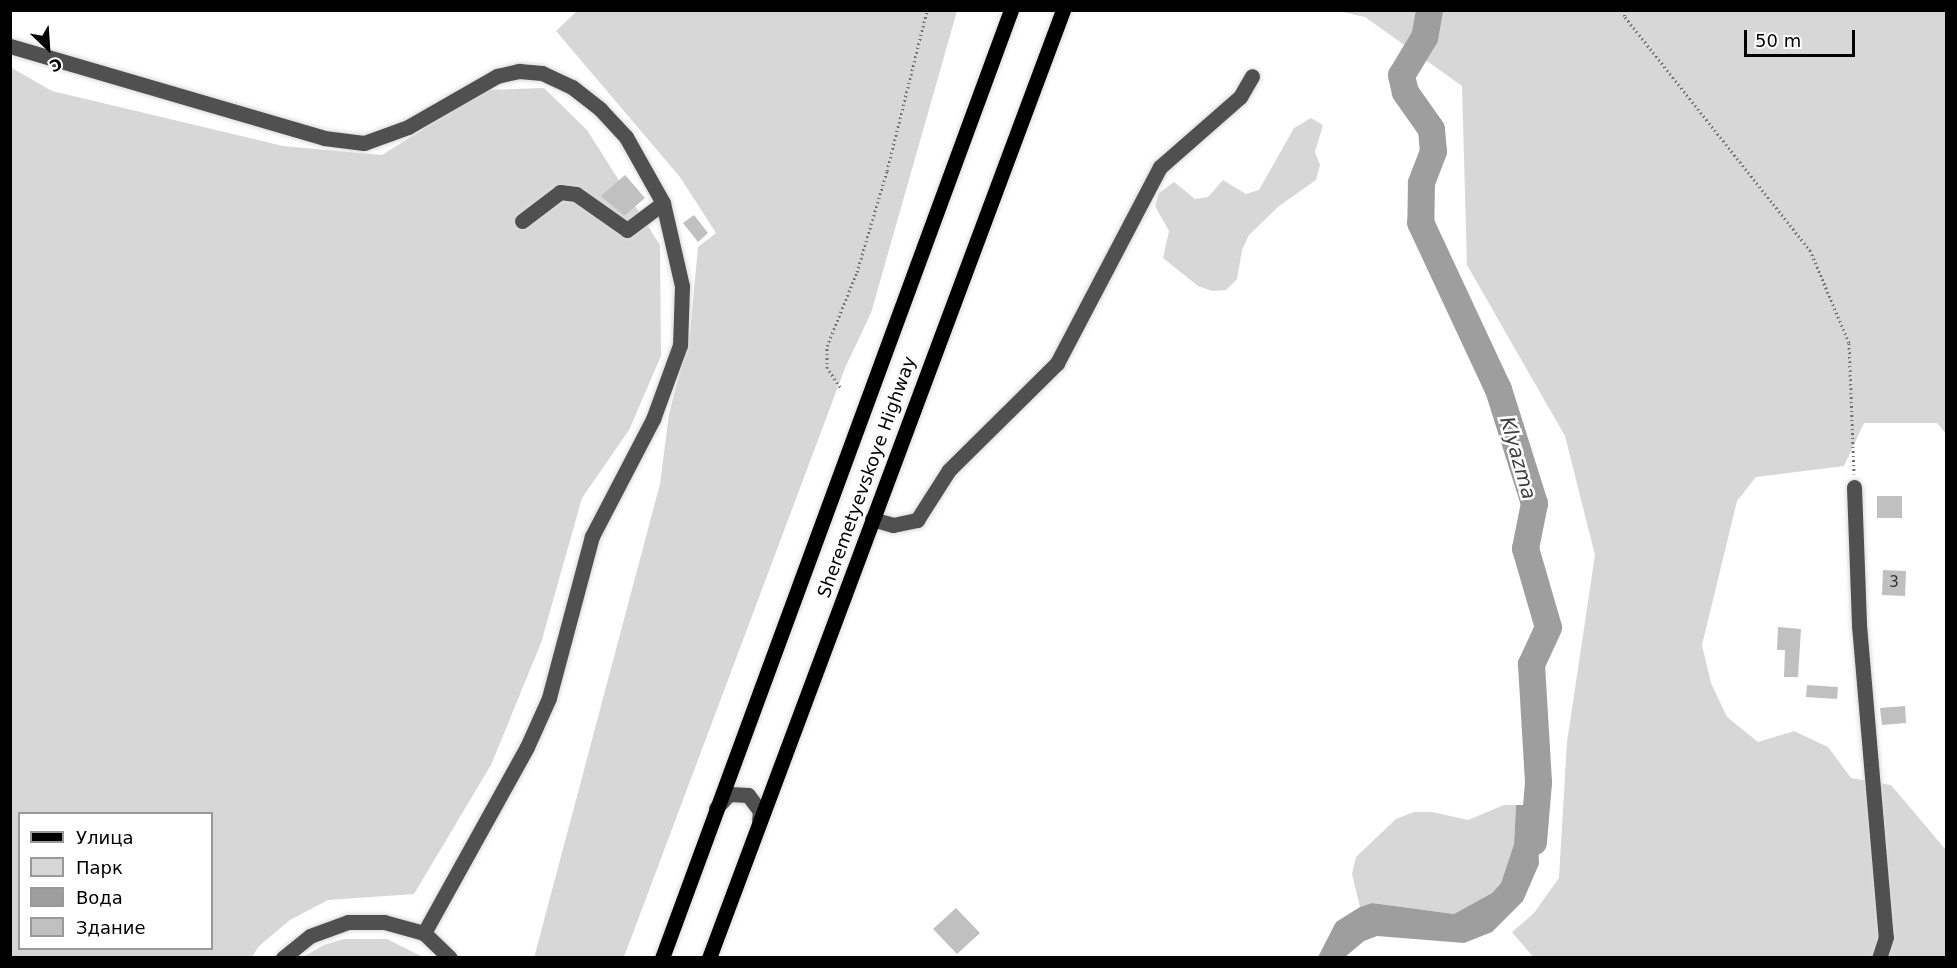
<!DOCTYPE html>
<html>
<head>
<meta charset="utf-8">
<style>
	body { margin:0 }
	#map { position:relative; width:1957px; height:968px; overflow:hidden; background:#fff; font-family:"DejaVu Sans",sans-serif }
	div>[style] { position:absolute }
	.green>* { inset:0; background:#d7d7d7 }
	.water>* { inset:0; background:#9e9e9e }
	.river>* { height:27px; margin:-13.5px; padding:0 13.5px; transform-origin:13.5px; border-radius:13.5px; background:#9e9e9e }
	.building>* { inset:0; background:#c0c0c0 }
	.path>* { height:3px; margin-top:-1.5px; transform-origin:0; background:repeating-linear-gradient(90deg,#727272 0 1.5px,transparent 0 4.5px) }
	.roads { filter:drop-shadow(0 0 2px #dbdbdb) drop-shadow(0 0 2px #dbdbdb) }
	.minor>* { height:15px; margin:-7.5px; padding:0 7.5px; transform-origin:7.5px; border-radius:7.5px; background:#505050 }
	.major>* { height:15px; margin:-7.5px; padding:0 7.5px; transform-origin:7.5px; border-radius:7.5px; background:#000 }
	span { translate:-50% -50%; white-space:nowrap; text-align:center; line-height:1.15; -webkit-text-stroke:5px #fff; paint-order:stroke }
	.number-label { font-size:15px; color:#303030 }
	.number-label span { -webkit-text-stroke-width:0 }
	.street-label { font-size:18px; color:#000 }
	.water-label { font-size:20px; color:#3f3f3f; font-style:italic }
	.frame { position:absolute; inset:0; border:12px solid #000; pointer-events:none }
	.legend { position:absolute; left:18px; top:812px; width:195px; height:138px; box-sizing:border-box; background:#fff; border:2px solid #999; margin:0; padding:8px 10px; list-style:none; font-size:18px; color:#000 }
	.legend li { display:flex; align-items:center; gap:12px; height:30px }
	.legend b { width:30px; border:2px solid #999 }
	.north { position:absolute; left:18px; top:18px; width:60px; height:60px; -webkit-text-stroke:4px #fff; paint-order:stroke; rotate:155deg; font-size:16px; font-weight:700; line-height:24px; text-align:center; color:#000 }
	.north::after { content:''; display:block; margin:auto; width:21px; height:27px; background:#000; clip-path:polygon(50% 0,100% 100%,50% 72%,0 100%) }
	.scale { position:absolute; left:1744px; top:30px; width:111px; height:27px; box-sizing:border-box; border:3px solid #000; border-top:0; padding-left:8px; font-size:18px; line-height:21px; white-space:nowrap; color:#000; -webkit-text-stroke:4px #fff; paint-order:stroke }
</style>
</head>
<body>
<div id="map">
	<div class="green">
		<div style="clip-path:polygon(577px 11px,957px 11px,871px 313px,845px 368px,624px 957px,534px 958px,660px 484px,669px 414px,690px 333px,698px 247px,716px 233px,680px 177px,556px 31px)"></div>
		<div style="clip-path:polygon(1338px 11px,1946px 11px,1946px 434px,1937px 423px,1864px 423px,1844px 466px,1756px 477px,1737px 501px,1702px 645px,1711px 683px,1727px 717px,1758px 742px,1794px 731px,1828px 747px,1851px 778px,1891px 785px,1946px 850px,1946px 957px,1533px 957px,1512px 932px,1534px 913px,1559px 878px,1567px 742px,1595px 555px,1565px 436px,1467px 265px,1462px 86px,1365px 17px)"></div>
		<div style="clip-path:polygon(evenodd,10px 67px,52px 91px,283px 146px,382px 155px,486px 90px,544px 88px,587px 130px,660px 245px,661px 356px,629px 430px,582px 498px,541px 643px,491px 765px,414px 894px,328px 900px,290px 920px,259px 946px,252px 957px,11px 957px,10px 67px,20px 814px,212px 814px,212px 948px,20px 948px,20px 814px)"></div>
		<div style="clip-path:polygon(1311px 118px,1323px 125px,1315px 152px,1320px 165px,1316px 180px,1279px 206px,1249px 235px,1242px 250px,1237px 279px,1226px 290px,1212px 291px,1198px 286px,1163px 258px,1169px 231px,1155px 206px,1159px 193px,1174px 182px,1195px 199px,1208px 197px,1223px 180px,1246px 194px,1259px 190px,1294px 128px)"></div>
		<div style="clip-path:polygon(1504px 805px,1516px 805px,1514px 844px,1501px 883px,1492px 893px,1454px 914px,1372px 903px,1360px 907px,1352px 874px,1356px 857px,1396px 819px,1414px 812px,1432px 812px,1468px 820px)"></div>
		<div style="clip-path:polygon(344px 939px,387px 939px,423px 957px,303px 957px,324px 945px)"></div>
	</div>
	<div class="water">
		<div style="clip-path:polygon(1516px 805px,1545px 805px,1538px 835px,1539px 864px,1523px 901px,1492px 932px,1464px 943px,1377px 936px,1364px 941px,1345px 957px,1318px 957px,1336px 922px,1360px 907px,1372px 903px,1454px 914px,1492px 893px,1501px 883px,1514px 844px)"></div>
	</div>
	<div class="river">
		<div style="left:1429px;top:10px;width:27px;rotate:100deg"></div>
		<div style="left:1424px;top:37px;width:44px;rotate:121.2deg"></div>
		<div style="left:1401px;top:75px;width:17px;rotate:77deg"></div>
		<div style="left:1405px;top:92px;width:45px;rotate:54.9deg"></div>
		<div style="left:1431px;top:129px;width:22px;rotate:85deg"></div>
		<div style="left:1433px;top:151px;width:34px;rotate:111deg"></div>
		<div style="left:1421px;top:183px;width:39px;rotate:91deg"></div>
		<div style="left:1420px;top:222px;width:184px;rotate:65deg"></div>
		<div style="left:1498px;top:389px;width:120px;rotate:72.5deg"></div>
		<div style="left:1534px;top:503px;width:46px;rotate:101.3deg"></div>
		<div style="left:1525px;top:548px;width:82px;rotate:73.8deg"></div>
		<div style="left:1548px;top:627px;width:41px;rotate:114.7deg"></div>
		<div style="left:1531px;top:664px;width:118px;rotate:86.6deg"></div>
		<div style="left:1538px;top:782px;width:60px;rotate:94.8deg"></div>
	</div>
	<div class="building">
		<div style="clip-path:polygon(625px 175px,645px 198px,624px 216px,601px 196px)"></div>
		<div style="clip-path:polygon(694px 215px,708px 233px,698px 242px,683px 223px)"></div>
		<div style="clip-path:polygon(1877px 496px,1902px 496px,1902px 518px,1877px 518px)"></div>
		<div style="clip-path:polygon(1883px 570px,1906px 571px,1905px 596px,1882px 595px)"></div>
		<div style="clip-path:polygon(1778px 627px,1801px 629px,1798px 677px,1784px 677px,1785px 650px,1777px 650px)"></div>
		<div style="clip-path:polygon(1807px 685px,1838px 687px,1837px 699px,1806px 697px)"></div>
		<div style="clip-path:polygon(1905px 706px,1906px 723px,1882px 725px,1880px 708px)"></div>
		<div style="clip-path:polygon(956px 908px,980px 933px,957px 954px,933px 929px)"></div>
	</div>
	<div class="path">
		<div style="left:1624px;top:10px;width:7px;rotate:82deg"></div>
		<div style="left:1625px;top:17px;width:298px;rotate:51.6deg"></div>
		<div style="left:1810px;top:250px;width:101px;rotate:67.2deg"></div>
		<div style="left:1849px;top:343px;width:131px;rotate:87.8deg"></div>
		<div style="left:840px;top:387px;width:23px;rotate:-124deg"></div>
		<div style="left:827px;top:368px;width:22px;rotate:-90deg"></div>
		<div style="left:827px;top:346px;width:80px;rotate:-67.9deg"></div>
		<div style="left:857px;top:272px;width:105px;rotate:-73.5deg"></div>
		<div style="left:887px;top:171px;width:166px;rotate:-76deg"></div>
	</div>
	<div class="roads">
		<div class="minor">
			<div style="left:10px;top:46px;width:327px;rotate:16.3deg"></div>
			<div style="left:324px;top:138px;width:40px;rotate:7.1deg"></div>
			<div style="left:364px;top:143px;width:47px;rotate:-20deg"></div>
			<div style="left:408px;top:127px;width:103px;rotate:-29.8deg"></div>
			<div style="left:497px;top:76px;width:23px;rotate:-13deg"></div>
			<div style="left:519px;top:71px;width:23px;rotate:5deg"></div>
			<div style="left:542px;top:73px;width:33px;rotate:25deg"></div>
			<div style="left:572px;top:87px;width:36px;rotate:38deg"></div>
			<div style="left:600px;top:109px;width:38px;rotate:47deg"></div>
			<div style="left:626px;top:137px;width:76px;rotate:60.7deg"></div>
			<div style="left:663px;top:203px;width:85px;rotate:77.1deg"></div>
			<div style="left:682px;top:286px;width:59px;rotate:91.9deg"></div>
			<div style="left:680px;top:345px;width:79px;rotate:110deg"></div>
			<div style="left:653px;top:419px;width:132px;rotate:117.5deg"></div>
			<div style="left:592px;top:536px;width:168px;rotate:104.9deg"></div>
			<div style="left:549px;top:698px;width:54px;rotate:114.2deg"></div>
			<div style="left:527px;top:747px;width:213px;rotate:119deg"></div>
			<div style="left:424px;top:933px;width:41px;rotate:-164.6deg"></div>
			<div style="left:384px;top:922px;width:36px;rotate:180deg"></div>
			<div style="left:348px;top:922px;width:40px;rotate:159.8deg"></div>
			<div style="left:310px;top:936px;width:35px;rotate:141deg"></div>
			<div style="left:522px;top:221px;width:48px;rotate:-37.3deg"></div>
			<div style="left:560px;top:192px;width:16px;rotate:7deg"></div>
			<div style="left:576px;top:194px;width:62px;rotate:35.2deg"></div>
			<div style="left:627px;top:230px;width:45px;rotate:-36.9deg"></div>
			<div style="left:1854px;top:487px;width:138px;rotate:87.9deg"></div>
			<div style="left:1859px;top:625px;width:313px;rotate:85.1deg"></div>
			<div style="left:1886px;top:937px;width:22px;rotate:108deg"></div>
			<div style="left:872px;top:519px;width:22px;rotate:16deg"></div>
			<div style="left:893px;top:525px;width:25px;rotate:-12deg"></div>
			<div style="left:917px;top:520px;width:59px;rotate:-57.4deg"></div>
			<div style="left:949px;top:470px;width:152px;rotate:-44.7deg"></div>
			<div style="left:1057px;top:363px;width:221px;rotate:-62.3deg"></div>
			<div style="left:1160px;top:167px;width:106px;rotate:-41.2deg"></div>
			<div style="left:1240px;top:97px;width:24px;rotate:-60deg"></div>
			<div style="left:716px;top:808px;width:19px;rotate:-47deg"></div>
			<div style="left:729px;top:794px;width:19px;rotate:3deg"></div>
			<div style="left:748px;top:795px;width:20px;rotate:53deg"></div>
			<div style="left:760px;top:811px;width:9px;rotate:96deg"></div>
			<div style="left:424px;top:933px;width:36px;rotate:44deg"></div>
		</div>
		<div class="major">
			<div style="left:662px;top:958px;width:1010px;rotate:-69.79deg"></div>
			<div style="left:709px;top:958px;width:1012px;rotate:-69.52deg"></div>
		</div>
	</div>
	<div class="number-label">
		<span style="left:1894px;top:583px">3</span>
	</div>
	<div class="street-label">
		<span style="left:867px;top:477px;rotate:-70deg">Sheremetyevskoye Highway</span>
	</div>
	<div class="water-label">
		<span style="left:1518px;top:458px;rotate:74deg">Klyazma</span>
	</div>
	<div class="frame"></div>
	<ul class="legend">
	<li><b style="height:8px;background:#000"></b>Улица</li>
	<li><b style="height:16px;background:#d7d7d7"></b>Парк</li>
	<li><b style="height:16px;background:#9e9e9e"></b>Вода</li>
	<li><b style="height:16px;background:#c0c0c0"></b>Здание</li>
	</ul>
	<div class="north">С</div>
	<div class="scale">50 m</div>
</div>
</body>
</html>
